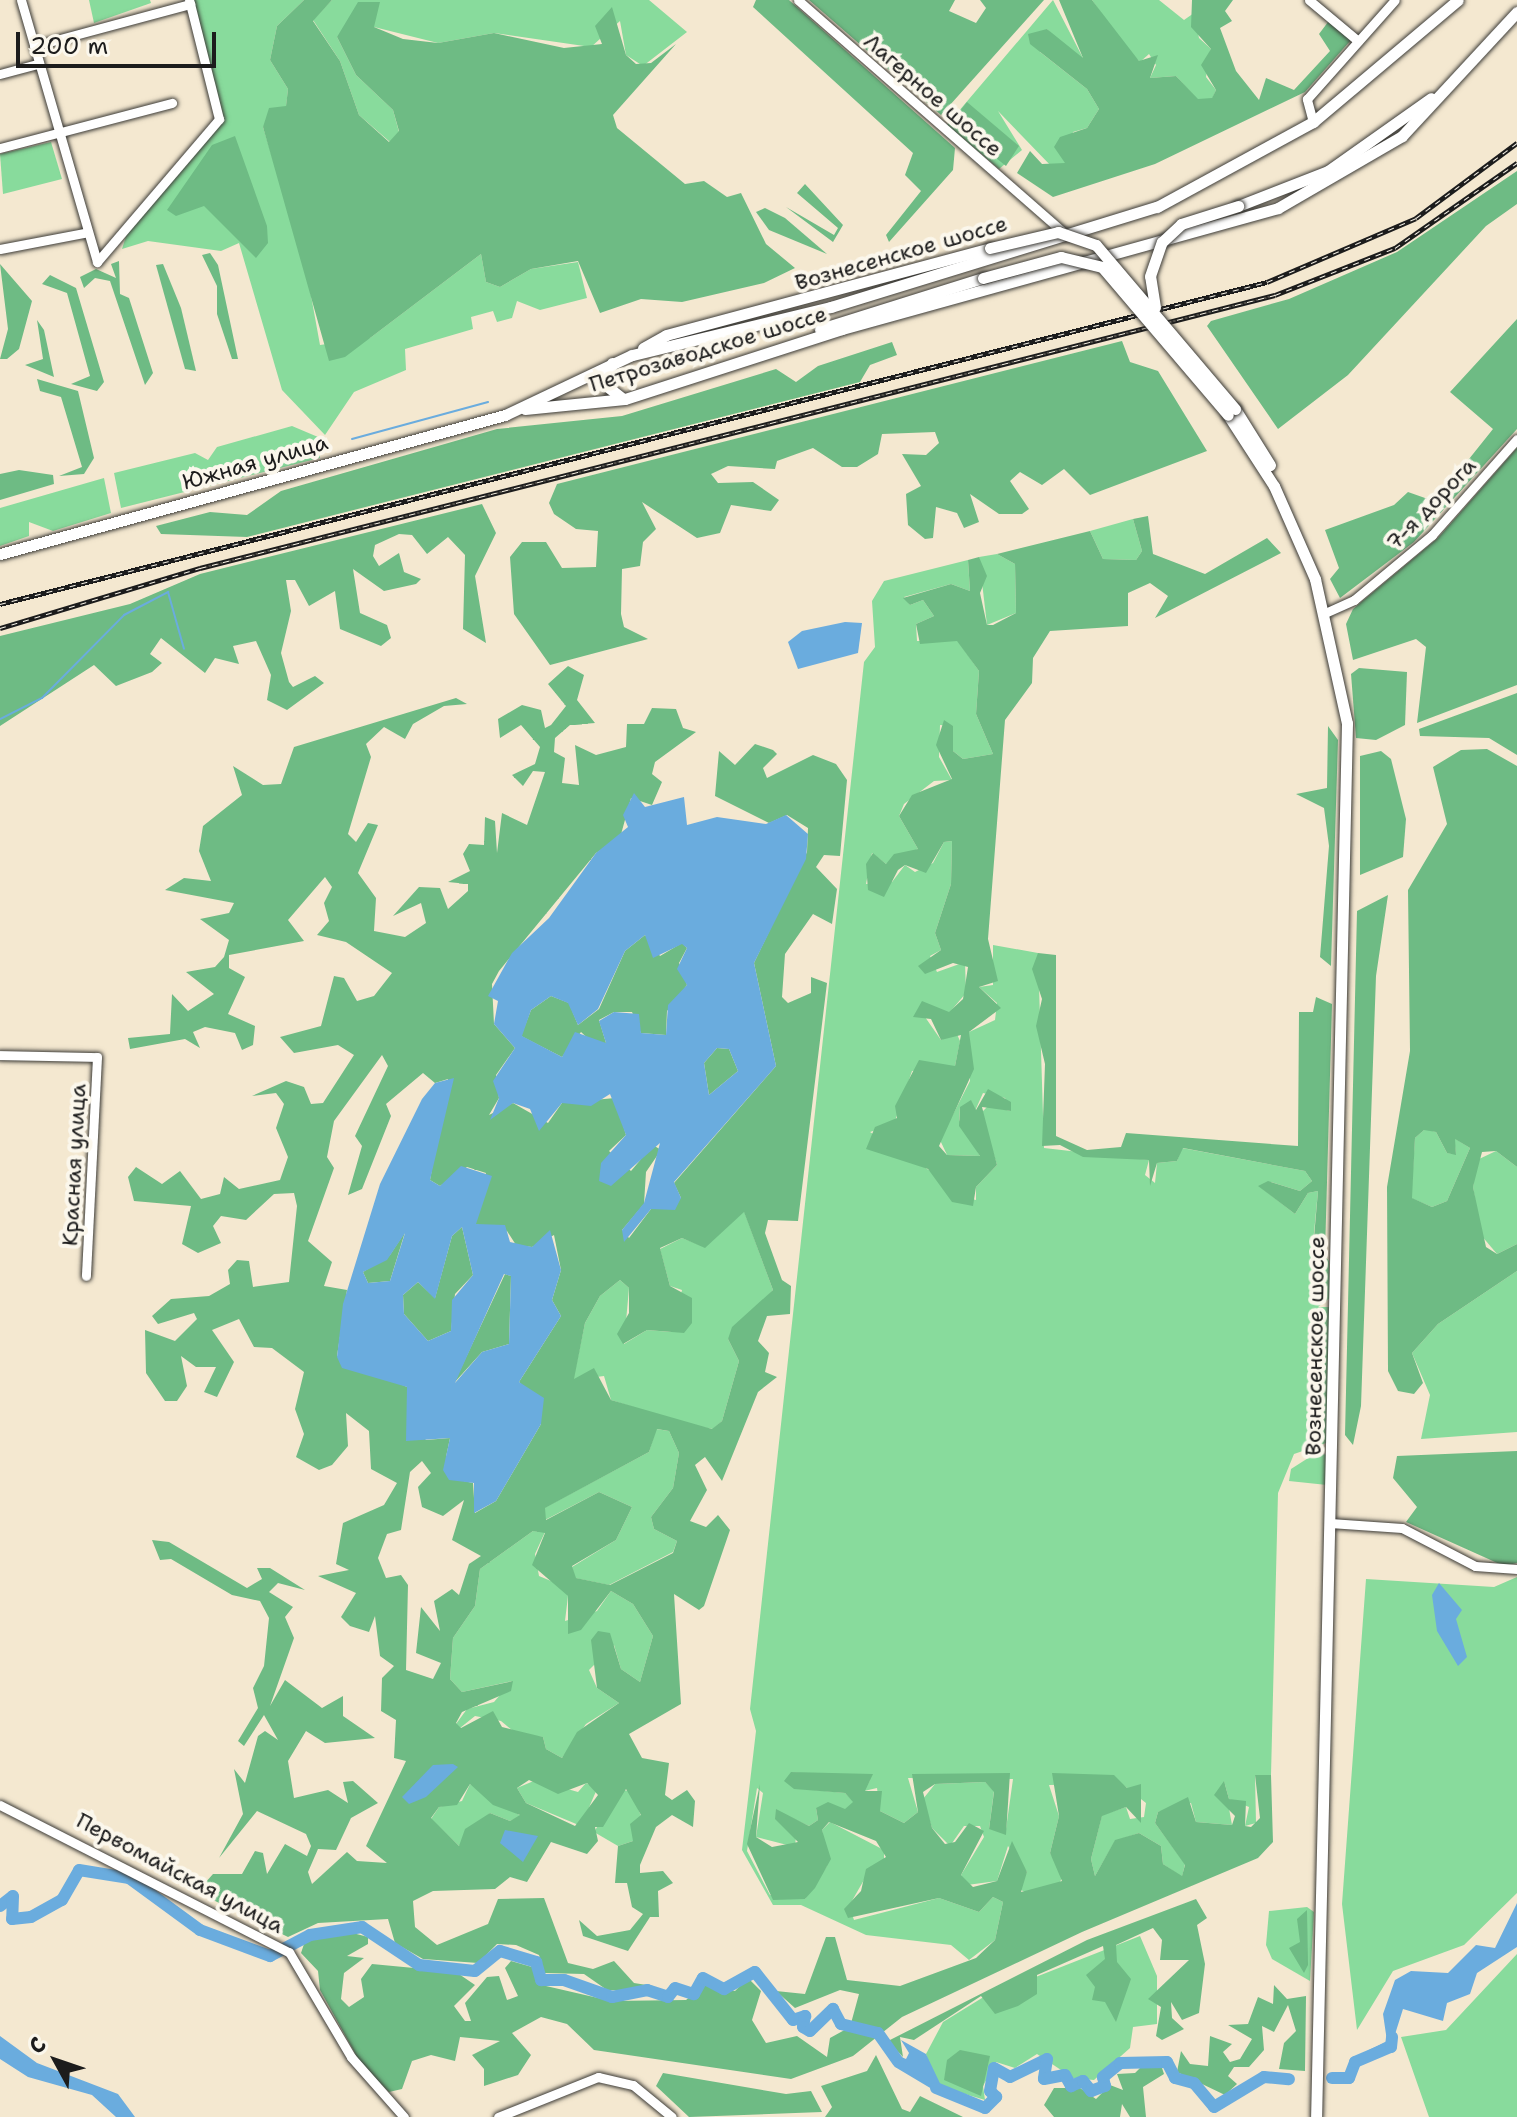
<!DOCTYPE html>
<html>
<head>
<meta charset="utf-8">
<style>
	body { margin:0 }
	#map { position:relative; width:1517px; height:2117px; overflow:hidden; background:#f4e8d0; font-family:"Shantell Sans",sans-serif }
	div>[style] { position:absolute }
	.green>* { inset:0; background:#88db9c }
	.forest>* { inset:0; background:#6ebb84 }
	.water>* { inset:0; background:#6aacde }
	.stream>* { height:2px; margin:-1px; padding:0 1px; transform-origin:1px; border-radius:1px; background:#6aacde }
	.river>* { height:12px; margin:-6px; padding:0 6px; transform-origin:6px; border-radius:6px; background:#6aacde }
	.roads { filter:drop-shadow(0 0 2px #3c3b37) drop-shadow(0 0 2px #3c3b37) }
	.minor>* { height:9px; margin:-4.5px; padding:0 4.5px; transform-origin:4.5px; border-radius:4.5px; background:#fff }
	.major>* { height:11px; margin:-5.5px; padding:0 5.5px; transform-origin:5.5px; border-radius:5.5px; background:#fff }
	.rail>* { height:5px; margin-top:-2.5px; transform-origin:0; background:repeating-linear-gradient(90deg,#fbf7ec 0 6px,#1c1c1c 0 12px); box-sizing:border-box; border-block:2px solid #1c1c1c }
	.bridges { filter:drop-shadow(0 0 2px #3c3b37) drop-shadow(0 0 2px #3c3b37) }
	.major-bridge>* { height:11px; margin:-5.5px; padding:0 5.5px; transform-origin:5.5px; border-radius:5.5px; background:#fff }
	span { translate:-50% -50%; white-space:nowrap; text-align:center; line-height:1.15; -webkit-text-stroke:8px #fbf7ec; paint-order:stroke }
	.street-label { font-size:22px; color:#1c1c1c }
	.north { position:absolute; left:16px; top:2021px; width:80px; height:80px; -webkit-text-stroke:6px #fbf7ec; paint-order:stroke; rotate:310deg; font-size:22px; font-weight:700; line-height:32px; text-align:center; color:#1c1c1c }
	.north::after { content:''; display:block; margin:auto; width:28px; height:36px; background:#1c1c1c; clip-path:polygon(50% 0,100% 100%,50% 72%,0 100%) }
	.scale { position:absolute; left:16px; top:32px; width:200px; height:36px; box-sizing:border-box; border:4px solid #1c1c1c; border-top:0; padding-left:10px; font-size:24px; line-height:28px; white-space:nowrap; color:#1c1c1c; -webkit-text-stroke:6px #fbf7ec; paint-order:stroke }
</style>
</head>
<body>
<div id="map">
	<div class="green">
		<div style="clip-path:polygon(89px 0,150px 0,151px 3px,94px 23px)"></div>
		<div style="clip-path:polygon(191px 0,304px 0,277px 26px,270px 60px,288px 89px,286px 107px,263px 127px,306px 268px,320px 345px,370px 338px,481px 254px,486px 282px,500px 287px,531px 269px,578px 262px,587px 298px,540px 310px,517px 301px,512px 318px,497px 322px,493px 311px,471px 317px,473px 329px,405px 349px,406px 370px,354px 392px,325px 435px,282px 390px,239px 243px,221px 251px,148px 241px,122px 249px,128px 230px,223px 121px)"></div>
		<div style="clip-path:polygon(332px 0,649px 0,687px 32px,643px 66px,626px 55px,620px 21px,591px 47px,494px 33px,438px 43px,374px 27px,337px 37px,356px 75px,393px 110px,399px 132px,390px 142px,359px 115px,340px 61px,313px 20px)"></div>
		<div style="clip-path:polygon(1053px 0,1083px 58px,1075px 59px,1047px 29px,1040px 52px,1087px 89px,1099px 109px,1087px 128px,1073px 132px,1066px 163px,1053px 168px,998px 111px,1022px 150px,999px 169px,947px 125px)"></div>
		<div style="clip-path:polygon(1092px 0,1159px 0,1184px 20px,1194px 13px,1199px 38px,1211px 49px,1206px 77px,1216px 90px,1212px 99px,1197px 99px,1176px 76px,1150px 78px,1156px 65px,1149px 54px,1140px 62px,1128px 51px)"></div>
		<div style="clip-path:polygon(51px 142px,62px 179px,3px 194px,0 154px)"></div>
		<div style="clip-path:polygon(292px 426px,318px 437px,320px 458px,121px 508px,114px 473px,195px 453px,208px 460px,217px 447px)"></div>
		<div style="clip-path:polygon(104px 478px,111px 513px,53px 531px,29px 522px,29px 536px,0 546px,0 508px)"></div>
		<div style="clip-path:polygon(1133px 519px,1142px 551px,1136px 560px,1103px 559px,1090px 531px)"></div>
		<div style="clip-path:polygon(997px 554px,1015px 564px,1016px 613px,987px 625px,979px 557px)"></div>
		<div style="clip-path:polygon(968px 560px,970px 591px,951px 584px,904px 597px,910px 605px,923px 600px,934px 616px,916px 624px,917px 641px,958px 641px,979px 671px,976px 714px,993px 754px,963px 759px,953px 751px,953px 726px,940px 725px,939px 757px,952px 780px,934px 781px,904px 804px,899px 816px,918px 849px,886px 864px,872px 853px,866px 884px,892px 882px,905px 865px,915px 872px,933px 863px,944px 842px,952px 841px,951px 884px,935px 933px,941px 950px,930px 956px,937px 972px,965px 962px,966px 993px,949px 1013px,925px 1017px,941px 1040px,956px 1032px,960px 1041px,955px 1066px,912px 1071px,894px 1124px,870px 1132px,938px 1176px,947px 1192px,976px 1200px,976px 1187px,997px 1165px,981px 1113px,988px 1106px,1011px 1111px,1005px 1098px,983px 1093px,975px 1111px,960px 1107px,959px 1120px,980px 1156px,947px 1155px,940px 1140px,970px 1081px,969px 1032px,995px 1020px,997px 1003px,979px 987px,993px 985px,993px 945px,1038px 953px,1044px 1148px,1149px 1160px,1145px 1175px,1155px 1183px,1157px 1163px,1177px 1161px,1182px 1148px,1305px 1171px,1312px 1181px,1300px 1191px,1271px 1182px,1263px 1189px,1295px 1214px,1308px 1193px,1318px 1191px,1313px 1243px,1329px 1261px,1330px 1298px,1318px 1307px,1331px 1307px,1326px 1443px,1294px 1454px,1278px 1493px,1271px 1775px,1255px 1775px,1256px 1823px,1245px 1826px,1249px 1807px,1229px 1799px,1224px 1781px,1232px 1825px,1196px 1822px,1191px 1803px,1158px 1812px,1155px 1823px,1185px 1864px,1182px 1877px,1163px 1864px,1161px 1846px,1139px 1833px,1115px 1841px,1095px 1876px,1091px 1859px,1102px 1815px,1126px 1807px,1130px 1819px,1144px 1817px,1146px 1803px,1122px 1784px,1049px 1785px,1059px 1816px,1050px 1853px,1063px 1875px,1058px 1887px,1027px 1893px,1017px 1888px,1027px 1872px,1008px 1846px,997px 1881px,967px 1885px,961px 1875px,984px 1837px,980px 1826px,964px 1826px,950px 1846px,932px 1828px,923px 1799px,935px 1784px,985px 1782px,994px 1791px,989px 1829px,1006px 1829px,1013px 1779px,908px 1778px,918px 1812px,904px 1823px,880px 1811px,877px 1788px,864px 1791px,870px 1780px,791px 1772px,794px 1788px,845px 1793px,854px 1802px,845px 1810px,816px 1808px,818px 1820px,809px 1826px,788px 1816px,776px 1819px,796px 1836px,795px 1847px,756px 1837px,763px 1793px,757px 1788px,747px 1851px,770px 1895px,805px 1899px,827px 1866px,822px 1830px,830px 1822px,884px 1850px,884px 1863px,872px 1866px,849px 1906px,854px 1920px,939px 1898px,979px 1912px,993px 1897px,1003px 1902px,995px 1940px,969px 1960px,951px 1945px,866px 1935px,801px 1905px,773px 1905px,742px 1850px,756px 1731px,750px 1709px,864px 662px,875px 647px,872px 601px,884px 581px)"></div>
		<div style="clip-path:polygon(1425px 1129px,1436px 1132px,1447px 1153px,1456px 1154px,1454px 1138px,1470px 1148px,1447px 1201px,1432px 1207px,1411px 1198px,1415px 1138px)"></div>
		<div style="clip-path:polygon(1496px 1151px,1517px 1167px,1517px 1244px,1497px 1254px,1481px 1235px,1473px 1187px,1477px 1160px)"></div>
		<div style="clip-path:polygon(744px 1211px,773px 1290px,728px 1339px,739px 1361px,722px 1421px,713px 1429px,689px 1425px,611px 1400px,604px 1376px,573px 1380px,585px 1323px,600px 1296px,620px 1280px,629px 1288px,624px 1344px,647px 1330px,671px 1332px,682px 1290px,670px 1286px,660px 1249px,682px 1238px,705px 1247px)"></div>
		<div style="clip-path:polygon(1517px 1271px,1517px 1432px,1421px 1439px,1430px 1395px,1412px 1353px,1438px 1324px)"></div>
		<div style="clip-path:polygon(656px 1429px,669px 1431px,679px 1453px,673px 1488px,651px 1517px,654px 1529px,677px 1541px,673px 1552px,609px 1585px,575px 1578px,572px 1567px,616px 1540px,632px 1507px,599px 1492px,545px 1520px,544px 1508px,649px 1452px)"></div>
		<div style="clip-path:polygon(1316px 1453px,1328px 1455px,1327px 1485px,1289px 1481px,1291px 1469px)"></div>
		<div style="clip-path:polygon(533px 1531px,545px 1532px,535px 1554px,539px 1576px,563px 1586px,568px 1596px,565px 1621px,597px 1611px,611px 1591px,633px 1604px,653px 1636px,640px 1682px,621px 1669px,614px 1645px,589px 1670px,597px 1688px,619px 1703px,586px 1724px,562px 1758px,546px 1749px,543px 1737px,518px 1735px,501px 1721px,475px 1716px,460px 1728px,456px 1724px,467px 1709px,494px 1702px,512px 1681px,462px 1692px,450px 1679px,453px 1638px,475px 1606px,480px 1569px)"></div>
		<div style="clip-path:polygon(1517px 1577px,1517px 1893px,1464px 1945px,1393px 1971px,1357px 2030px,1342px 1904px,1366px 1579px,1494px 1587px)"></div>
		<div style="clip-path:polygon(536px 1780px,578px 1792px,586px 1783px,597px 1789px,581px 1826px,526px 1803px,517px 1788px)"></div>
		<div style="clip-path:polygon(470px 1784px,521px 1816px,510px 1821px,490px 1813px,459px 1846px,431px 1819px,439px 1807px,462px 1801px)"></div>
		<div style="clip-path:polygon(620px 1790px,631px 1791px,641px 1816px,633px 1841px,618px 1846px,594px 1832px)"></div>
		<div style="clip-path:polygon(1307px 1907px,1314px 1912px,1310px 1981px,1272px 1959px,1266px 1945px,1269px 1911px)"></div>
		<div style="clip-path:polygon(1140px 1936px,1157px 1976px,1157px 2024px,1133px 2027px,1130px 2048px,1094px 2080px,1073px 2078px,1037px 2054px,1015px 2068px,996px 2062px,983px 2086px,985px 2100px,935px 2085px,926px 2054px,943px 2022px,982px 1998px)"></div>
		<div style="clip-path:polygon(1517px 1954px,1517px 2117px,1429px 2117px,1401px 2037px,1446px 2030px)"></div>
	</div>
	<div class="forest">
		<div style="clip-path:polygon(304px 0,332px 0,313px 21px,340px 61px,359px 115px,389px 142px,399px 131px,393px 110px,356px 75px,337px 37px,358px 2px,380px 2px,374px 27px,403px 39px,438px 43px,494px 33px,564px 48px,602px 44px,595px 26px,612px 7px,626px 55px,636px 64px,651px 63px,676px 44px,613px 115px,617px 128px,685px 184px,704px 181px,727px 197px,741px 193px,766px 244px,795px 268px,764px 283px,682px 302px,641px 299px,600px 313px,578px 261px,531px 269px,500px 287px,486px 282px,481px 254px,345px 357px,329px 361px,263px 127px,269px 108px,286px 106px,288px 89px,270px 60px,277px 26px)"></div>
		<div style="clip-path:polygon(756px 0,789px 0,955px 148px,953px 170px,889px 242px,886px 235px,921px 191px,905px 175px,913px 153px,753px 7px)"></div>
		<div style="clip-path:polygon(809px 0,955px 0,949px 11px,976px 23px,986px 8px,980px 0,1044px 0,941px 115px)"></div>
		<div style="clip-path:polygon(1059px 0,1092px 0,1139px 61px,1158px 55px,1150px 78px,1176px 76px,1198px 99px,1212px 98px,1216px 90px,1201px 65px,1211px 49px,1191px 27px,1192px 0,1233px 0,1225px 11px,1232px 21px,1220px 28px,1236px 71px,1259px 100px,1266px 78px,1294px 90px,1330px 51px,1319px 34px,1328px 22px,1351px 40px,1305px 92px,1155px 164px,1053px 197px,1017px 173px,1030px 151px,1042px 164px,1065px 163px,1054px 147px,1060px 137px,1087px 128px,1099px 109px,1087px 89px,1030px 44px,1028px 34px,1047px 29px,1083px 58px)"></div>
		<div style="clip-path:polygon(967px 102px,1019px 146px,1006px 166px,951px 122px)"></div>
		<div style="clip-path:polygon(235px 136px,267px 226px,268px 243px,256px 258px,204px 206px,176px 216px,167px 210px,212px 145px)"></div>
		<div style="clip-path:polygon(1517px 171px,1517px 204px,1486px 226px,1348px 375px,1278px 429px,1207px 326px,1211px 321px,1289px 299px,1397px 252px)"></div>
		<div style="clip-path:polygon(805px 184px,843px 225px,833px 242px,786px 207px,834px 235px,838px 228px,797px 193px)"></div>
		<div style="clip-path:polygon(765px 208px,785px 218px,827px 254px,769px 230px,756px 212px)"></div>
		<div style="clip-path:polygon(210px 253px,218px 265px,238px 359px,232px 359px,217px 314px,217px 286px,202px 255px)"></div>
		<div style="clip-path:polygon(119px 261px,120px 294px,129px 298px,153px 373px,145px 385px,110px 281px,95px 278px,84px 288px,80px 277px,96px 269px,116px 278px,111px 264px)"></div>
		<div style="clip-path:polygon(0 264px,32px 301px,19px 349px,7px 359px,0 359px,8px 329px)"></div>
		<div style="clip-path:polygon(163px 264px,181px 308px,196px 371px,185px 369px,156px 265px)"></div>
		<div style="clip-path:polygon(50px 275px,76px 288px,104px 382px,97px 391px,71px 384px,90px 376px,67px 293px,42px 284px)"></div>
		<div style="clip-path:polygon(1517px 319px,1517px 429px,1414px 542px,1340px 598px,1330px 579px,1339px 568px,1325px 530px,1394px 505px,1408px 492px,1442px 504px,1456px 489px,1449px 484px,1493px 429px,1450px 392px)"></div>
		<div style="clip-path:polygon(37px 320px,44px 330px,54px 377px,25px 365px,43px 359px)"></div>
		<div style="clip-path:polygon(1122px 341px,1130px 362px,1158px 371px,1207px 451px,1090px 495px,1064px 469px,1042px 485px,1020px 472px,1010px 481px,1029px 509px,1022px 514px,999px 514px,970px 494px,979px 522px,964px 528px,957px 513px,936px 507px,933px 538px,925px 539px,908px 525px,906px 494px,921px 486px,902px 454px,926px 455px,939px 443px,935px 432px,882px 434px,878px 454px,857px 467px,842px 467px,813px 448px,777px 461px,775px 469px,728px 466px,711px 474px,718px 483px,753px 482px,779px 500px,771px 511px,731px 505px,720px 533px,697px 538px,642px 502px,656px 529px,643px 542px,640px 566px,622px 569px,621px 614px,624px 627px,648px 639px,550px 665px,514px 614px,510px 557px,522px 542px,546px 542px,562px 568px,596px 567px,598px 531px,576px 529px,554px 514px,549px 503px,557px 484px)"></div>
		<div style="clip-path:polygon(892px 342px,897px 355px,870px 365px,860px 382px,247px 537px,161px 534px,156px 526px,210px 512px,247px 515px,281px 491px,497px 429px,622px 416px,776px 369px,796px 382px,818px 366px)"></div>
		<div style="clip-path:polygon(37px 379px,78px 391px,94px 458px,84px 474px,59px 476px,82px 467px,61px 397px,40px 391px)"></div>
		<div style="clip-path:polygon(1517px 448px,1517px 685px,1417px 723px,1426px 647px,1416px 639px,1353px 660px,1346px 624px,1353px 609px,1438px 538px)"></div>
		<div style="clip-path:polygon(19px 470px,53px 475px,54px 484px,0 500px,0 474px)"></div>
		<div style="clip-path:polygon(482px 504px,496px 533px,475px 576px,486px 643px,463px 629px,465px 555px,448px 537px,427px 554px,412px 535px,399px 534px,375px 545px,373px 556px,379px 566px,399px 553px,404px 572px,421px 579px,416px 584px,384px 591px,353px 569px,360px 613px,387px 625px,391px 638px,381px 646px,340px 629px,335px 591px,309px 606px,295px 580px,286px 580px,291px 611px,281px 653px,289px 682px,293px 687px,315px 676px,324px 683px,287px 710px,267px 700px,271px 675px,256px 641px,233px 646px,239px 664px,215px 658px,205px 673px,161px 638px,150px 654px,162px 663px,152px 672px,116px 686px,94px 665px,0 726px,0 636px,130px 604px,200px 574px)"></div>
		<div style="clip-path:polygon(1148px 516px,1153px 554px,1205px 574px,1267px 538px,1281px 553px,1155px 618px,1168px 596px,1150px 583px,1128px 593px,1128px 626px,1050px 631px,1033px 658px,1032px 683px,1005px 720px,988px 939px,998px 981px,979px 987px,1001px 1008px,969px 1032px,974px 1069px,939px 1146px,947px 1155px,980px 1156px,959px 1126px,960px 1107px,971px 1100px,976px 1110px,988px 1089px,1011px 1102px,1011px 1111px,982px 1107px,997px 1165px,976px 1187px,973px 1206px,952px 1202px,928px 1169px,866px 1149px,875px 1127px,897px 1118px,895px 1106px,919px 1060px,955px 1066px,961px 1035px,941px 1040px,931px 1019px,913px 1017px,922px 1001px,949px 1012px,963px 999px,968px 967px,953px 963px,925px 974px,918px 966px,941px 950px,935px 933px,951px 884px,952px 841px,944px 842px,926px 873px,905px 865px,898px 870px,884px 897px,868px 890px,866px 864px,873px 853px,886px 864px,894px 854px,918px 849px,899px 816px,912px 795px,952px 779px,936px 745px,944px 720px,953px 726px,953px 751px,963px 759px,993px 754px,976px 714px,979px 671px,957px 641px,920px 644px,916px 624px,934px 616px,923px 600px,910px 605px,903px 598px,951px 584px,970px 591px,968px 560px,979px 557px,987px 576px,980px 593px,987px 625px,993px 625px,1016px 613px,1015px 564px,997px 554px,1090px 531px,1103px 559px,1136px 560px,1142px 551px,1133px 519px)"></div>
		<div style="clip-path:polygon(evenodd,568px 666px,584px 675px,577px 700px,595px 723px,570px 725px,555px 738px,554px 752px,565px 758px,562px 783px,579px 785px,575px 745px,596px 755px,626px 747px,627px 724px,644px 724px,652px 708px,676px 709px,683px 728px,696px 732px,655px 762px,652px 774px,662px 782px,652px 805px,631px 798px,620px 838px,596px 853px,499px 971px,492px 984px,494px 1024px,515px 1048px,496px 1075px,499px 1098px,489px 1115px,513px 1103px,548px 1123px,562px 1103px,615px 1098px,626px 1135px,609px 1151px,631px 1171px,653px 1145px,661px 1150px,646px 1172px,644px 1204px,622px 1230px,629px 1238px,651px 1209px,681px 1198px,674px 1183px,776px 1066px,754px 963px,807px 852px,808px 828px,787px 815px,769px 823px,715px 796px,719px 751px,735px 765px,755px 744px,773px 750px,777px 754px,763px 768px,767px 778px,813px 755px,836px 764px,847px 780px,840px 856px,824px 855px,816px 867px,837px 889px,832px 924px,813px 914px,785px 954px,782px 997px,788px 1003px,811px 993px,811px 977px,827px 983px,798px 1221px,768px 1220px,765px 1233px,782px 1280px,791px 1286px,790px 1314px,767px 1316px,758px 1341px,769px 1353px,765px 1372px,777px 1377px,758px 1392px,722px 1481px,705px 1457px,695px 1465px,707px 1490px,690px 1521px,706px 1527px,718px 1515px,730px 1530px,704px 1606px,699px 1610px,674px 1594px,681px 1704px,629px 1734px,642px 1758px,669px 1763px,665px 1795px,672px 1800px,687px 1790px,695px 1801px,693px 1827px,672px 1815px,656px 1827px,640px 1865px,640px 1873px,663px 1871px,673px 1883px,658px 1891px,659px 1917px,650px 1917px,628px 1951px,583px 1936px,579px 1920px,597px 1936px,630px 1930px,643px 1914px,632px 1907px,627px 1883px,615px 1883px,618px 1846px,633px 1841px,630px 1824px,641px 1815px,626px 1789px,603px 1827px,595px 1827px,598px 1841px,587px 1854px,551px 1842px,527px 1882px,510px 1877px,495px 1889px,433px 1891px,413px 1901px,415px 1927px,437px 1945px,488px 1924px,498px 1899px,544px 1898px,568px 1963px,593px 1969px,614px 1961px,634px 1983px,653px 1986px,635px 1991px,607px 1990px,584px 1974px,544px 1973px,539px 1955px,516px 1945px,497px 1944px,478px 1963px,423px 1959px,395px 1943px,388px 1919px,318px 1923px,288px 1937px,197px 1892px,213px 1874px,242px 1874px,255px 1851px,263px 1853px,267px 1874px,285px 1844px,307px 1856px,311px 1846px,306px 1834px,257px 1811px,219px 1858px,243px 1814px,234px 1769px,245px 1783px,258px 1736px,265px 1731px,278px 1740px,264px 1715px,244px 1746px,238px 1741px,258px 1708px,253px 1688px,264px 1666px,269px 1618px,260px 1601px,232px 1595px,171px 1559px,160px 1560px,152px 1540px,169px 1542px,247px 1588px,262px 1579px,257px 1568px,270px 1568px,305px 1590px,278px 1583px,269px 1592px,293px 1607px,285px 1617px,294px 1638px,270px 1706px,285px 1680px,322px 1708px,343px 1696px,343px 1716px,375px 1738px,325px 1743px,306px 1731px,288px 1761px,294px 1798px,328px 1790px,348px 1803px,343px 1782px,353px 1781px,378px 1803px,351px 1818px,336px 1850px,318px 1849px,308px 1872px,312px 1884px,347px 1852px,357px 1861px,387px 1863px,366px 1846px,406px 1761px,394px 1758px,396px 1720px,381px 1711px,382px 1678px,394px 1666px,380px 1656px,375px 1616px,369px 1632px,350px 1626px,341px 1617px,356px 1593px,318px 1576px,349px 1570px,336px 1564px,343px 1523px,384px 1505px,397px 1483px,371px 1469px,369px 1431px,346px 1413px,348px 1446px,332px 1465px,319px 1470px,296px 1457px,304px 1434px,295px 1409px,304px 1372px,272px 1348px,254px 1347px,239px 1319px,212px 1330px,234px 1362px,217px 1397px,204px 1392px,216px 1367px,196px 1367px,181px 1356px,187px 1386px,177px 1401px,165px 1401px,146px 1373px,145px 1330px,175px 1341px,197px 1319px,194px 1313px,158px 1324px,152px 1316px,171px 1299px,209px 1296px,230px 1284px,228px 1270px,237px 1260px,249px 1261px,253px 1287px,289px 1282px,297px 1206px,294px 1193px,274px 1194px,246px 1220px,221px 1216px,213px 1226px,221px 1243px,198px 1253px,182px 1244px,191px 1206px,134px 1201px,128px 1177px,136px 1167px,162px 1184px,180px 1171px,201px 1199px,220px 1194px,224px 1177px,239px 1189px,280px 1180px,288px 1157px,276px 1128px,284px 1104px,276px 1093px,252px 1096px,286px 1081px,304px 1087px,311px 1104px,323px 1103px,354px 1055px,338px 1045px,294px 1053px,280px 1037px,321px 1026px,334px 976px,344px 978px,357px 1001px,374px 996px,392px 973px,346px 942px,317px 935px,329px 921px,324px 903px,332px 887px,325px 877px,288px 920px,304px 941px,229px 955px,229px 968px,245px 977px,228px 1014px,255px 1026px,253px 1045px,242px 1050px,235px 1033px,205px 1027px,193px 1032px,200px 1048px,185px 1039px,130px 1049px,128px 1038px,170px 1034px,172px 994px,188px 1011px,214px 994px,186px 972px,215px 967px,224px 957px,229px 940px,200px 919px,229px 913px,234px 903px,165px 890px,184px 878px,211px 881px,199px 851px,203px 826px,242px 795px,233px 766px,263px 785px,281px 784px,294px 747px,456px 698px,467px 704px,444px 706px,413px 724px,405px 739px,384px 727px,366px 744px,371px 757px,348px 834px,356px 842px,368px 823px,378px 825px,358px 873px,376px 898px,374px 931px,405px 937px,426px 923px,421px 903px,393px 916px,419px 887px,440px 888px,448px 909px,468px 891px,468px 884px,448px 882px,470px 871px,463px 854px,469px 844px,484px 845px,485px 817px,495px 821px,497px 853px,502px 813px,527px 825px,545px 772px,533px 771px,523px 786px,512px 775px,535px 764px,540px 747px,521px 725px,500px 738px,498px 719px,522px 705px,541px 710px,545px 728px,551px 725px,566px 706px,548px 684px,568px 666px,382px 1055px,388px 1066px,355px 1136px,362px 1146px,348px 1195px,362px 1189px,391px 1116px,386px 1104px,423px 1073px,435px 1083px,448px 1079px,430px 1180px,440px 1186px,467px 1167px,486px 1173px,475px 1224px,507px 1231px,516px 1245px,532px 1247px,554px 1235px,561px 1270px,552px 1300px,561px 1316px,519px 1382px,541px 1403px,541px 1424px,496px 1501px,475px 1513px,473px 1483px,454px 1479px,446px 1457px,450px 1438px,426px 1440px,407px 1420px,407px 1387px,337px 1356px,347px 1290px,324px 1286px,332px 1262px,308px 1241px,334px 1168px,327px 1157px,334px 1121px,382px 1055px,568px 666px,744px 1212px,773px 1290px,732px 1327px,728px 1339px,739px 1361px,722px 1421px,712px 1429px,611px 1400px,594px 1368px,574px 1379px,585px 1323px,600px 1296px,620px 1280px,629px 1288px,629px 1313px,617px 1334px,623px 1344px,647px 1330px,684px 1333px,692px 1323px,692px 1298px,670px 1286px,660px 1248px,682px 1238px,705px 1248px,744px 1212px,568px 666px,657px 1429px,669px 1431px,679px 1453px,673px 1488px,651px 1517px,654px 1529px,677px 1541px,673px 1553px,610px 1585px,576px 1578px,572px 1566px,616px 1540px,632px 1507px,599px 1492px,546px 1520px,545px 1508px,649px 1452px,657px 1429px,568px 666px,422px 1461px,431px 1473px,418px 1487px,422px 1507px,443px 1516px,464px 1500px,452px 1540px,481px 1556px,469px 1564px,459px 1595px,452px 1589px,434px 1601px,440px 1631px,421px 1607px,416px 1653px,441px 1663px,433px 1679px,406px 1670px,408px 1585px,401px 1575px,386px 1578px,378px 1558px,387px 1534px,401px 1530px,410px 1472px,422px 1461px,568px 666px,533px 1531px,545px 1533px,532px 1565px,568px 1596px,568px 1634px,581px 1630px,611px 1591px,633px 1604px,653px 1636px,640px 1682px,621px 1669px,610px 1633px,598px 1631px,591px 1640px,597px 1688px,619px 1703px,577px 1732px,562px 1758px,546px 1749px,543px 1737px,502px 1727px,493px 1711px,461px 1728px,456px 1723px,462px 1712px,511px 1691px,513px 1681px,462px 1692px,450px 1679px,453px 1638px,475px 1606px,480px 1569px,533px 1531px,568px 666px,529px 1780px,558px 1794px,587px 1783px,598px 1795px,575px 1826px,526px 1803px,517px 1788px,529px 1780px,568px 666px,470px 1784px,493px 1805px,520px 1815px,510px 1821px,490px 1813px,465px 1829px,459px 1846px,431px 1818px,439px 1807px,457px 1805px,470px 1784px)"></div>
		<div style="clip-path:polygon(1359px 668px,1407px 672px,1405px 725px,1376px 740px,1356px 738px,1351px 674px)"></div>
		<div style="clip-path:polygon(1517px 693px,1517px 755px,1489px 738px,1420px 736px,1419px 729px)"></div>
		<div style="clip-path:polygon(1328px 726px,1338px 740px,1331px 966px,1320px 957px,1329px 846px,1324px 808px,1296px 794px,1327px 788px)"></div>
		<div style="clip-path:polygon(evenodd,1487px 749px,1517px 766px,1517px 1167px,1496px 1151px,1482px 1152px,1473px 1187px,1486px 1247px,1497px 1254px,1517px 1244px,1517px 1271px,1438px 1324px,1412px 1353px,1423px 1383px,1414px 1394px,1398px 1391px,1388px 1371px,1387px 1187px,1410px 1051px,1408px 890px,1447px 824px,1433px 767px,1461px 750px,1487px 749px,1424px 1130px,1436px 1132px,1447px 1153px,1456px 1155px,1455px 1139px,1470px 1148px,1447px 1201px,1432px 1207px,1412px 1198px,1415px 1138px,1424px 1130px)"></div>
		<div style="clip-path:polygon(1381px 751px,1391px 759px,1406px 819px,1403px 857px,1360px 875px,1360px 756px)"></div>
		<div style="clip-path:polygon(1388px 895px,1376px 976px,1361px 1406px,1353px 1445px,1345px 1435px,1357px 911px)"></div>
		<div style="clip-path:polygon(645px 935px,660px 956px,682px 943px,687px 948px,679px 963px,687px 985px,667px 1011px,666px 1035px,641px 1033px,632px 1012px,614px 1012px,599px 1020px,606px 1043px,595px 1045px,581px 1032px,562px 1057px,521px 1036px,531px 1010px,551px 996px,569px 1003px,578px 1025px,599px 1009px,625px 951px)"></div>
		<div style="clip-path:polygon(1038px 953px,1056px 955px,1056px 1136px,1087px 1150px,1121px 1147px,1126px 1133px,1298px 1146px,1299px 1012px,1313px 1012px,1316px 997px,1332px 1004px,1325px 1253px,1313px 1249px,1318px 1191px,1308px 1193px,1295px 1214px,1258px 1186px,1268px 1181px,1300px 1191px,1312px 1181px,1305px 1171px,1183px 1148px,1177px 1161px,1157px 1163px,1150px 1186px,1149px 1160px,1083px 1157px,1060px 1145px,1042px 1146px,1045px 1064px,1036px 1026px,1042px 999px,1032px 969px)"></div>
		<div style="clip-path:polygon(717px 1048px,729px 1049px,738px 1071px,709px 1095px,704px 1063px)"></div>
		<div style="clip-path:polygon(462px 1227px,473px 1275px,455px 1294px,451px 1331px,428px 1341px,404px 1314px,403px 1295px,418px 1282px,435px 1298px,452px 1236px)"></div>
		<div style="clip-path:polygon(405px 1232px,390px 1281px,368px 1283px,363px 1272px,390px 1255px)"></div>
		<div style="clip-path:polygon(505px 1274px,511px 1276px,509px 1344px,482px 1352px,454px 1383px)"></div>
		<div style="clip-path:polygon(1517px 1451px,1517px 1563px,1504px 1566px,1406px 1522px,1417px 1507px,1393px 1478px,1397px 1456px)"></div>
		<div style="clip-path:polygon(791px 1772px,873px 1774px,865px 1791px,882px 1791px,880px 1811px,904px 1823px,918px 1812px,912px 1774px,1010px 1773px,1006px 1835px,989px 1829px,994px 1792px,985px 1782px,935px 1784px,923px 1792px,932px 1828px,945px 1844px,955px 1842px,969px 1823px,984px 1831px,961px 1875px,973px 1887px,997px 1881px,1012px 1841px,1027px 1872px,1021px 1892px,1062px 1881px,1050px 1853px,1059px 1816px,1052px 1773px,1114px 1775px,1127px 1788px,1141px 1784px,1141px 1823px,1126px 1807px,1102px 1816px,1091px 1859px,1095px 1876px,1115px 1840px,1139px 1833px,1161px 1846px,1163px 1864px,1182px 1876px,1185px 1865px,1155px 1823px,1158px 1812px,1188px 1797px,1196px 1822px,1232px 1825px,1235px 1816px,1214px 1795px,1224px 1781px,1229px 1799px,1246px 1801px,1245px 1826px,1251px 1827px,1260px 1818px,1255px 1775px,1271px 1775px,1273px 1842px,1258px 1858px,1082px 1932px,902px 2017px,853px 2056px,791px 2079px,594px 2050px,567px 2024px,541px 2017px,512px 2033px,531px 2055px,518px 2075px,484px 2086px,484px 2069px,472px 2055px,500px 2041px,460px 2037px,455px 2061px,431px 2055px,412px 2061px,402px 2089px,389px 2092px,361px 2064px,320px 1990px,318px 1971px,301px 1953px,305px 1941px,345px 1931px,368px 1937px,368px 1944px,347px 1956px,364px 1958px,344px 1973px,341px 1999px,349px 2007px,364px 1997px,361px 1979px,372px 1964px,456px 1972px,475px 1985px,454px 2006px,465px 2021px,471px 2021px,465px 2003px,487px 1977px,499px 1976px,507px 2000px,518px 1996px,505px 1968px,511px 1961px,532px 1967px,546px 1986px,611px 2001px,686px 2000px,705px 1985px,735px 1991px,748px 1978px,761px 1991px,752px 2020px,766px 2043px,797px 2036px,827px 2057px,830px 2038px,850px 2027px,859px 1994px,840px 1990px,795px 2008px,776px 1991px,805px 1994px,826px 1937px,835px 1937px,847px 1980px,900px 1986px,976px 1958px,995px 1940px,1003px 1902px,993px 1897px,979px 1912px,939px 1898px,848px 1918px,844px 1909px,861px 1891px,866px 1869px,886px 1857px,876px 1841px,829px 1822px,822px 1830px,831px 1859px,815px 1888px,805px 1899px,773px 1900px,747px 1844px,760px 1784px,756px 1837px,772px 1847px,798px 1842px,775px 1819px,776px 1809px,809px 1826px,818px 1820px,816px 1808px,828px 1802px,845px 1809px,853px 1802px,845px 1793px,794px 1789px,784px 1781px)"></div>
		<div style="clip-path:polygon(1196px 1899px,1207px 1918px,1197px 1925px,1205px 1964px,1199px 2013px,1182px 2020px,1171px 2002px,1172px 2018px,1184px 2029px,1162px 2040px,1156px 2036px,1161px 2007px,1148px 1999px,1189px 1960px,1160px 1960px,1162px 1940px,1153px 1928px,1116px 1945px,1117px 1962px,1131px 1979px,1116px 2022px,1105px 2002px,1092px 2000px,1095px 1987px,1086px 1975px,1105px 1959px,1103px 1946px,1037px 1975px,1037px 1994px,1018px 2006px,995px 2014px,981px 1996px,914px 2040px,900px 2037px,903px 2057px,888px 2041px,1087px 1940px)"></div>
		<div style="clip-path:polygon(1307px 1910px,1308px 1965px,1304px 1973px,1289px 1948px,1300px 1942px,1297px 1919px)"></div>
		<div style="clip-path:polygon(1274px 1985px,1287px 1999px,1306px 1996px,1305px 2071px,1279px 2069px,1284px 2043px,1296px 2031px,1288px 2005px,1274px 2032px,1262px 2026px,1264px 2050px,1249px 2067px,1234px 2067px,1228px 2076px,1237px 2084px,1225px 2095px,1177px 2072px,1181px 2051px,1190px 2064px,1208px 2066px,1210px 2036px,1232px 2044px,1223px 2052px,1230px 2062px,1240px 2059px,1252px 2039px,1228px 2025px,1248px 2024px,1258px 1997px,1273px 2004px)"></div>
		<div style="clip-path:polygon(960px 2050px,990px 2056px,981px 2096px,944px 2080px,947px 2060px)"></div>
		<div style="clip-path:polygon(876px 2055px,902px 2109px,910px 2112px,920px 2096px,963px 2117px,825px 2117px,832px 2107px,821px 2086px,867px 2071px)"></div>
		<div style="clip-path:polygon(1146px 2062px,1161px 2065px,1164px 2074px,1143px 2087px,1146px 2117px,1130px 2117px,1122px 2104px,1120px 2117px,1054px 2117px,1044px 2105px,1054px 2088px,1080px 2088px,1096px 2099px,1110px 2085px,1123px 2090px,1117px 2074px,1135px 2073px)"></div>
		<div style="clip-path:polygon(663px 2073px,786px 2094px,811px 2091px,822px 2112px,689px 2117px,656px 2086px)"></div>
	</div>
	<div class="water">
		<div style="clip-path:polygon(845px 622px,862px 623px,858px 653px,798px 669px,788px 642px,802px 631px)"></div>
		<div style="clip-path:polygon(evenodd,634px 793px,645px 807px,684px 797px,687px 825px,717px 817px,766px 824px,786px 815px,808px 834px,806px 859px,754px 963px,776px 1066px,674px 1182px,681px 1198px,675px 1210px,651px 1209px,624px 1242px,622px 1230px,644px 1203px,660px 1143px,611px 1186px,599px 1181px,601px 1163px,626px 1135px,610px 1094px,591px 1106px,562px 1103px,539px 1131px,530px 1109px,513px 1103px,490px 1120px,499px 1098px,493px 1081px,515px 1048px,494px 1024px,498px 1001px,488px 996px,512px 953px,549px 918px,596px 853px,628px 827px,623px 815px,634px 793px,645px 935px,653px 958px,682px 944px,687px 948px,677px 969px,687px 985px,668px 1005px,666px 1035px,641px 1033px,639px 1014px,614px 1012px,599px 1021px,606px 1043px,575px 1032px,562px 1057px,522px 1036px,531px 1010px,551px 996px,568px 1003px,578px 1025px,598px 1009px,625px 951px,645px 935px,634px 793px,717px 1048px,729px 1049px,738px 1071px,709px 1095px,704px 1063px,717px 1048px)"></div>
		<div style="clip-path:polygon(evenodd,454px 1078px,430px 1180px,440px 1186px,461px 1166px,492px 1176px,476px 1224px,505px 1225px,510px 1242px,532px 1247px,550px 1230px,561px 1270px,552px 1300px,561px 1316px,519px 1382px,544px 1398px,541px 1424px,496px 1501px,474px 1513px,474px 1483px,449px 1480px,443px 1470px,450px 1438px,406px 1441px,407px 1387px,342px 1368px,337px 1357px,343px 1304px,380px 1184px,422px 1099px,435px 1083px,454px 1078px,462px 1227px,473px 1275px,452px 1300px,451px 1331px,428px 1341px,404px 1314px,403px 1295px,418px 1282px,435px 1299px,452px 1236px,462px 1227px,454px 1078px,405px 1233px,390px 1281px,368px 1283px,363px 1272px,387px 1260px,405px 1233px,454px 1078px,504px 1274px,511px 1276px,509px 1344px,482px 1352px,455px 1383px,504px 1274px)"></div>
		<div style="clip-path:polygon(1439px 1583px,1462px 1610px,1456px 1619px,1467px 1657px,1458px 1666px,1437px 1631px,1432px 1595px)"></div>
		<div style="clip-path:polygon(453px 1764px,458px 1767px,426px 1797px,409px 1804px,402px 1797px,433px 1765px)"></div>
		<div style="clip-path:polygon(505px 1830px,538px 1836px,523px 1862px,500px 1843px)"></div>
		<div style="clip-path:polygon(1517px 1903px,1517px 1947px,1477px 1973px,1470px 1994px,1447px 2003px,1443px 2021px,1403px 2009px,1391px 2047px,1367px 2051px,1387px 2041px,1383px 2014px,1395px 1980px,1411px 1971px,1448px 1973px,1476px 1945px,1495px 1948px)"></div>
		<div style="clip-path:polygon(0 2036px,37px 2063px,118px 2094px,135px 2117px,116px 2117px,92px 2095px,28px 2077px,0 2059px)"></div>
		<div style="clip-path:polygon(901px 2040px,926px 2054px,947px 2098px,895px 2067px,887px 2051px,906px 2059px,909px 2053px)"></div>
	</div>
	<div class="stream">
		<div style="left:352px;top:439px;width:141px;rotate:-15.2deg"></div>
		<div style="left:0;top:719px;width:47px;rotate:-26.6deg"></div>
		<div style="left:42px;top:698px;width:117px;rotate:-45.3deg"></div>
		<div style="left:124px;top:615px;width:50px;rotate:-27.6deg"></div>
		<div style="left:168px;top:592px;width:59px;rotate:74.3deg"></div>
	</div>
	<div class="river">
		<div style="left:0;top:1906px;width:16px;rotate:-38deg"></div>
		<div style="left:13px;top:1896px;width:23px;rotate:92deg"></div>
		<div style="left:12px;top:1919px;width:19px;rotate:-6deg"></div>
		<div style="left:31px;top:1917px;width:35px;rotate:-29deg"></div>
		<div style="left:62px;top:1900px;width:34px;rotate:-60deg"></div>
		<div style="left:79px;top:1870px;width:51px;rotate:9.1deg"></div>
		<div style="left:129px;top:1878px;width:88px;rotate:36.2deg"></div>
		<div style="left:200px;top:1930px;width:75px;rotate:20.4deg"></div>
		<div style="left:270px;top:1956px;width:45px;rotate:-27.7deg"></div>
		<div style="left:310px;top:1935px;width:53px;rotate:-8.7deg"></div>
		<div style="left:362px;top:1927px;width:69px;rotate:33.7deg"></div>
		<div style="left:419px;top:1965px;width:56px;rotate:6.1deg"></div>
		<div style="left:475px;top:1971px;width:32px;rotate:-39deg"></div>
		<div style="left:500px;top:1951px;width:38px;rotate:17deg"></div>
		<div style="left:536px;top:1962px;width:19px;rotate:74deg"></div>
		<div style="left:541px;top:1980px;width:23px"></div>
		<div style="left:564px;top:1980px;width:51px;rotate:19.5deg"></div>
		<div style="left:612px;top:1997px;width:36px;rotate:-11deg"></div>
		<div style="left:647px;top:1990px;width:22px;rotate:18deg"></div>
		<div style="left:668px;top:1997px;width:11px;rotate:-52deg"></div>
		<div style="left:675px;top:1988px;width:20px;rotate:18deg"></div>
		<div style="left:694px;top:1994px;width:18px;rotate:-61deg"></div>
		<div style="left:703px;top:1978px;width:24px;rotate:28deg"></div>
		<div style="left:724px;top:1989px;width:35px;rotate:-29deg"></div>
		<div style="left:755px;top:1972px;width:61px;rotate:51.6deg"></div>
		<div style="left:793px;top:2020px;width:13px;rotate:-18deg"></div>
		<div style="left:805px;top:2016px;width:11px;rotate:100deg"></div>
		<div style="left:803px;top:2027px;width:8px;rotate:30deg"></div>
		<div style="left:810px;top:2031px;width:32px;rotate:-44deg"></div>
		<div style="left:833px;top:2009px;width:17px;rotate:62deg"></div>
		<div style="left:841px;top:2024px;width:38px;rotate:14deg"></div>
		<div style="left:878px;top:2033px;width:35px;rotate:55deg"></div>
		<div style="left:1332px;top:2078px;width:17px"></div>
		<div style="left:1349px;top:2078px;width:17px;rotate:-69deg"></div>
		<div style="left:1355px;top:2062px;width:39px;rotate:-23deg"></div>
		<div style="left:1391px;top:2047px;width:10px;rotate:-84deg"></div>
		<div style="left:936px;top:2088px;width:53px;rotate:22.2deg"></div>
		<div style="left:985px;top:2108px;width:16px;rotate:-45deg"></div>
		<div style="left:996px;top:2097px;width:8px;rotate:-135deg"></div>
		<div style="left:990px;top:2091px;width:23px;rotate:-80deg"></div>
		<div style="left:994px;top:2068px;width:18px;rotate:29deg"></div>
		<div style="left:1010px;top:2077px;width:41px;rotate:-25.9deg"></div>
		<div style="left:1047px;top:2059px;width:20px;rotate:99deg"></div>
		<div style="left:1044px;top:2079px;width:21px;rotate:-11deg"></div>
		<div style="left:1065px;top:2075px;width:13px;rotate:61deg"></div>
		<div style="left:1071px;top:2086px;width:13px;rotate:-23deg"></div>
		<div style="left:1083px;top:2081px;width:13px;rotate:51deg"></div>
		<div style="left:1091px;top:2091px;width:15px;rotate:-20deg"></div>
		<div style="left:1105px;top:2086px;width:9px;rotate:-103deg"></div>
		<div style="left:1103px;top:2077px;width:22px;rotate:-39deg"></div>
		<div style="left:1120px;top:2063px;width:47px;rotate:-1.2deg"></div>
		<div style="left:1167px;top:2062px;width:18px;rotate:63deg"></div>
		<div style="left:1175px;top:2078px;width:20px;rotate:15deg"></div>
		<div style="left:1194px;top:2083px;width:31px;rotate:50deg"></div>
		<div style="left:1214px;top:2107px;width:58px;rotate:-31deg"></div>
		<div style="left:1264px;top:2077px;width:25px;rotate:5deg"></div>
	</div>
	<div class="roads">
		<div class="minor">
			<div style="left:21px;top:0;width:273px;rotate:73.8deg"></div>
			<div style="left:97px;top:262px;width:188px;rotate:-49.5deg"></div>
			<div style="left:219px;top:119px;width:123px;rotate:-104.1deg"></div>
			<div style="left:798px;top:0;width:352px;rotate:41.2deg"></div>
			<div style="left:1309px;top:0;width:64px;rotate:39.9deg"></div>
			<div style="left:34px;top:46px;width:162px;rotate:-15.1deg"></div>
			<div style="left:0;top:74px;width:39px;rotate:-15deg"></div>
			<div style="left:1313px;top:122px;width:24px;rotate:-105deg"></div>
			<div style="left:1307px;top:99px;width:132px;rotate:-48.4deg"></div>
			<div style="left:0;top:148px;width:178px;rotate:-14.7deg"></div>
			<div style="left:0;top:249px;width:86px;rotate:-10.8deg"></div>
			<div style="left:1325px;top:613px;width:32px;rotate:-24deg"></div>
			<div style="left:1354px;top:600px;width:102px;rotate:-39.8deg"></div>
			<div style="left:1432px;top:535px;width:128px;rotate:-48.5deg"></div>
			<div style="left:0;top:1055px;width:97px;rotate:1.2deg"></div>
			<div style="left:97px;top:1057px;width:219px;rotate:92.9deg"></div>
			<div style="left:1330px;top:1523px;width:72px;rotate:4deg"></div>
			<div style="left:1402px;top:1528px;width:82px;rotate:27.5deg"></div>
			<div style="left:1475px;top:1566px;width:42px;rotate:4.1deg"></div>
			<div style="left:0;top:1805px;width:324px;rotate:27deg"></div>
			<div style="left:289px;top:1952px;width:122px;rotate:59.4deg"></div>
			<div style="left:351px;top:2057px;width:80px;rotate:48.5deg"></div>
			<div style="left:498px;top:2117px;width:108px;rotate:-21.8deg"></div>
			<div style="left:598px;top:2077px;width:36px;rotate:13deg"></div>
			<div style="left:633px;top:2085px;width:50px;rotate:39.4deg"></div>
		</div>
		<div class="major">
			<div style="left:1238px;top:206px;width:97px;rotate:-21.3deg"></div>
			<div style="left:1328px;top:171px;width:126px;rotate:-35.3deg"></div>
			<div style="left:820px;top:329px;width:171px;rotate:-17.4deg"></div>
			<div style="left:643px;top:348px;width:26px;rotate:-29deg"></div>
			<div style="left:666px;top:335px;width:335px;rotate:-15deg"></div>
			<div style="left:612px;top:363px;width:22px;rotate:111deg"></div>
			<div style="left:604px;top:384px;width:24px;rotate:38deg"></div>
			<div style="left:525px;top:409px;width:100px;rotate:-5.7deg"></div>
			<div style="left:625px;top:399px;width:228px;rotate:-17.9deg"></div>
			<div style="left:842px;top:329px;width:452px;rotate:-15.5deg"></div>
			<div style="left:1278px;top:208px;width:143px;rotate:-30.1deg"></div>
			<div style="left:1402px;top:136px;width:169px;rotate:-47.2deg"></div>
			<div style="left:1235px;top:409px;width:66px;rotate:58deg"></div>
			<div style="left:1228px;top:415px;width:85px;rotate:57.1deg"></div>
			<div style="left:1274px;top:486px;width:102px;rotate:66.2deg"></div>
			<div style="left:1315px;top:579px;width:148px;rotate:77.5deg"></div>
			<div style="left:1347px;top:723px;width:1394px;rotate:91.27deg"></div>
			<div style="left:0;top:554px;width:524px;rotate:-15.39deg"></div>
			<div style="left:505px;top:415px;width:140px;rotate:-25.3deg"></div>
			<div style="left:632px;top:355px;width:205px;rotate:-13.6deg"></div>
			<div style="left:831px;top:307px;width:341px;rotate:-17.1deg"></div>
			<div style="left:1157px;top:207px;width:178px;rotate:-28.6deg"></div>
			<div style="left:1313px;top:122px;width:189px;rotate:-40.1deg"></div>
		</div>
	</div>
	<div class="rail">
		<div style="left:0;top:604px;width:1307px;rotate:-14.26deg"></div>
		<div style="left:1267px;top:282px;width:162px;rotate:-23.2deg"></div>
		<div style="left:1416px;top:218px;width:126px;rotate:-36.6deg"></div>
		<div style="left:0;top:628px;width:209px;rotate:-16.7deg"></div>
		<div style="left:200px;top:568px;width:1109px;rotate:-14.25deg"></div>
		<div style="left:1275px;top:295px;width:129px;rotate:-21.4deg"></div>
		<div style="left:1395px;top:248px;width:149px;rotate:-34.9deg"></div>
	</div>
	<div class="bridges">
		<div class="major-bridge">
			<div style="left:990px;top:248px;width:70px;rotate:-13.2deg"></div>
			<div style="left:1058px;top:232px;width:40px;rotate:18.9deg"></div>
			<div style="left:1096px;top:245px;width:215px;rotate:49.7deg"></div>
			<div style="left:983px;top:278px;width:81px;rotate:-15.1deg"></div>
			<div style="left:1061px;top:257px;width:42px;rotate:13.7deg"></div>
			<div style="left:1102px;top:267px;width:194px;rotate:49.6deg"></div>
			<div style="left:1155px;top:307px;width:31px;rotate:-99deg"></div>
			<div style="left:1150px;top:276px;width:36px;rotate:-71deg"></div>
			<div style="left:1162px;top:242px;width:26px;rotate:-43deg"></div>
			<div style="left:1181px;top:224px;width:60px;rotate:-17.5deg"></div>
		</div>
	</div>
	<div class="street-label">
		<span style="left:933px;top:95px;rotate:41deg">Лагерное шоссе</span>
		<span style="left:901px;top:253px;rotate:-16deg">Вознесенское шоссе</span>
		<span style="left:708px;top:349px;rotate:-17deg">Петрозаводское шоссе</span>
		<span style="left:255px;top:462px;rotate:-16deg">Южная улица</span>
		<span style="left:1431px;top:504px;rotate:-46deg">7-я дорога</span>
		<span style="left:74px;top:1165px;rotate:-87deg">Красная улица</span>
		<span style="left:1315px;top:1346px;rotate:-89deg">Вознесенское шоссе</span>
		<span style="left:180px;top:1873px;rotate:28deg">Первомайская улица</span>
	</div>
	<div class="north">С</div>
	<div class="scale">200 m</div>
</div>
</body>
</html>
